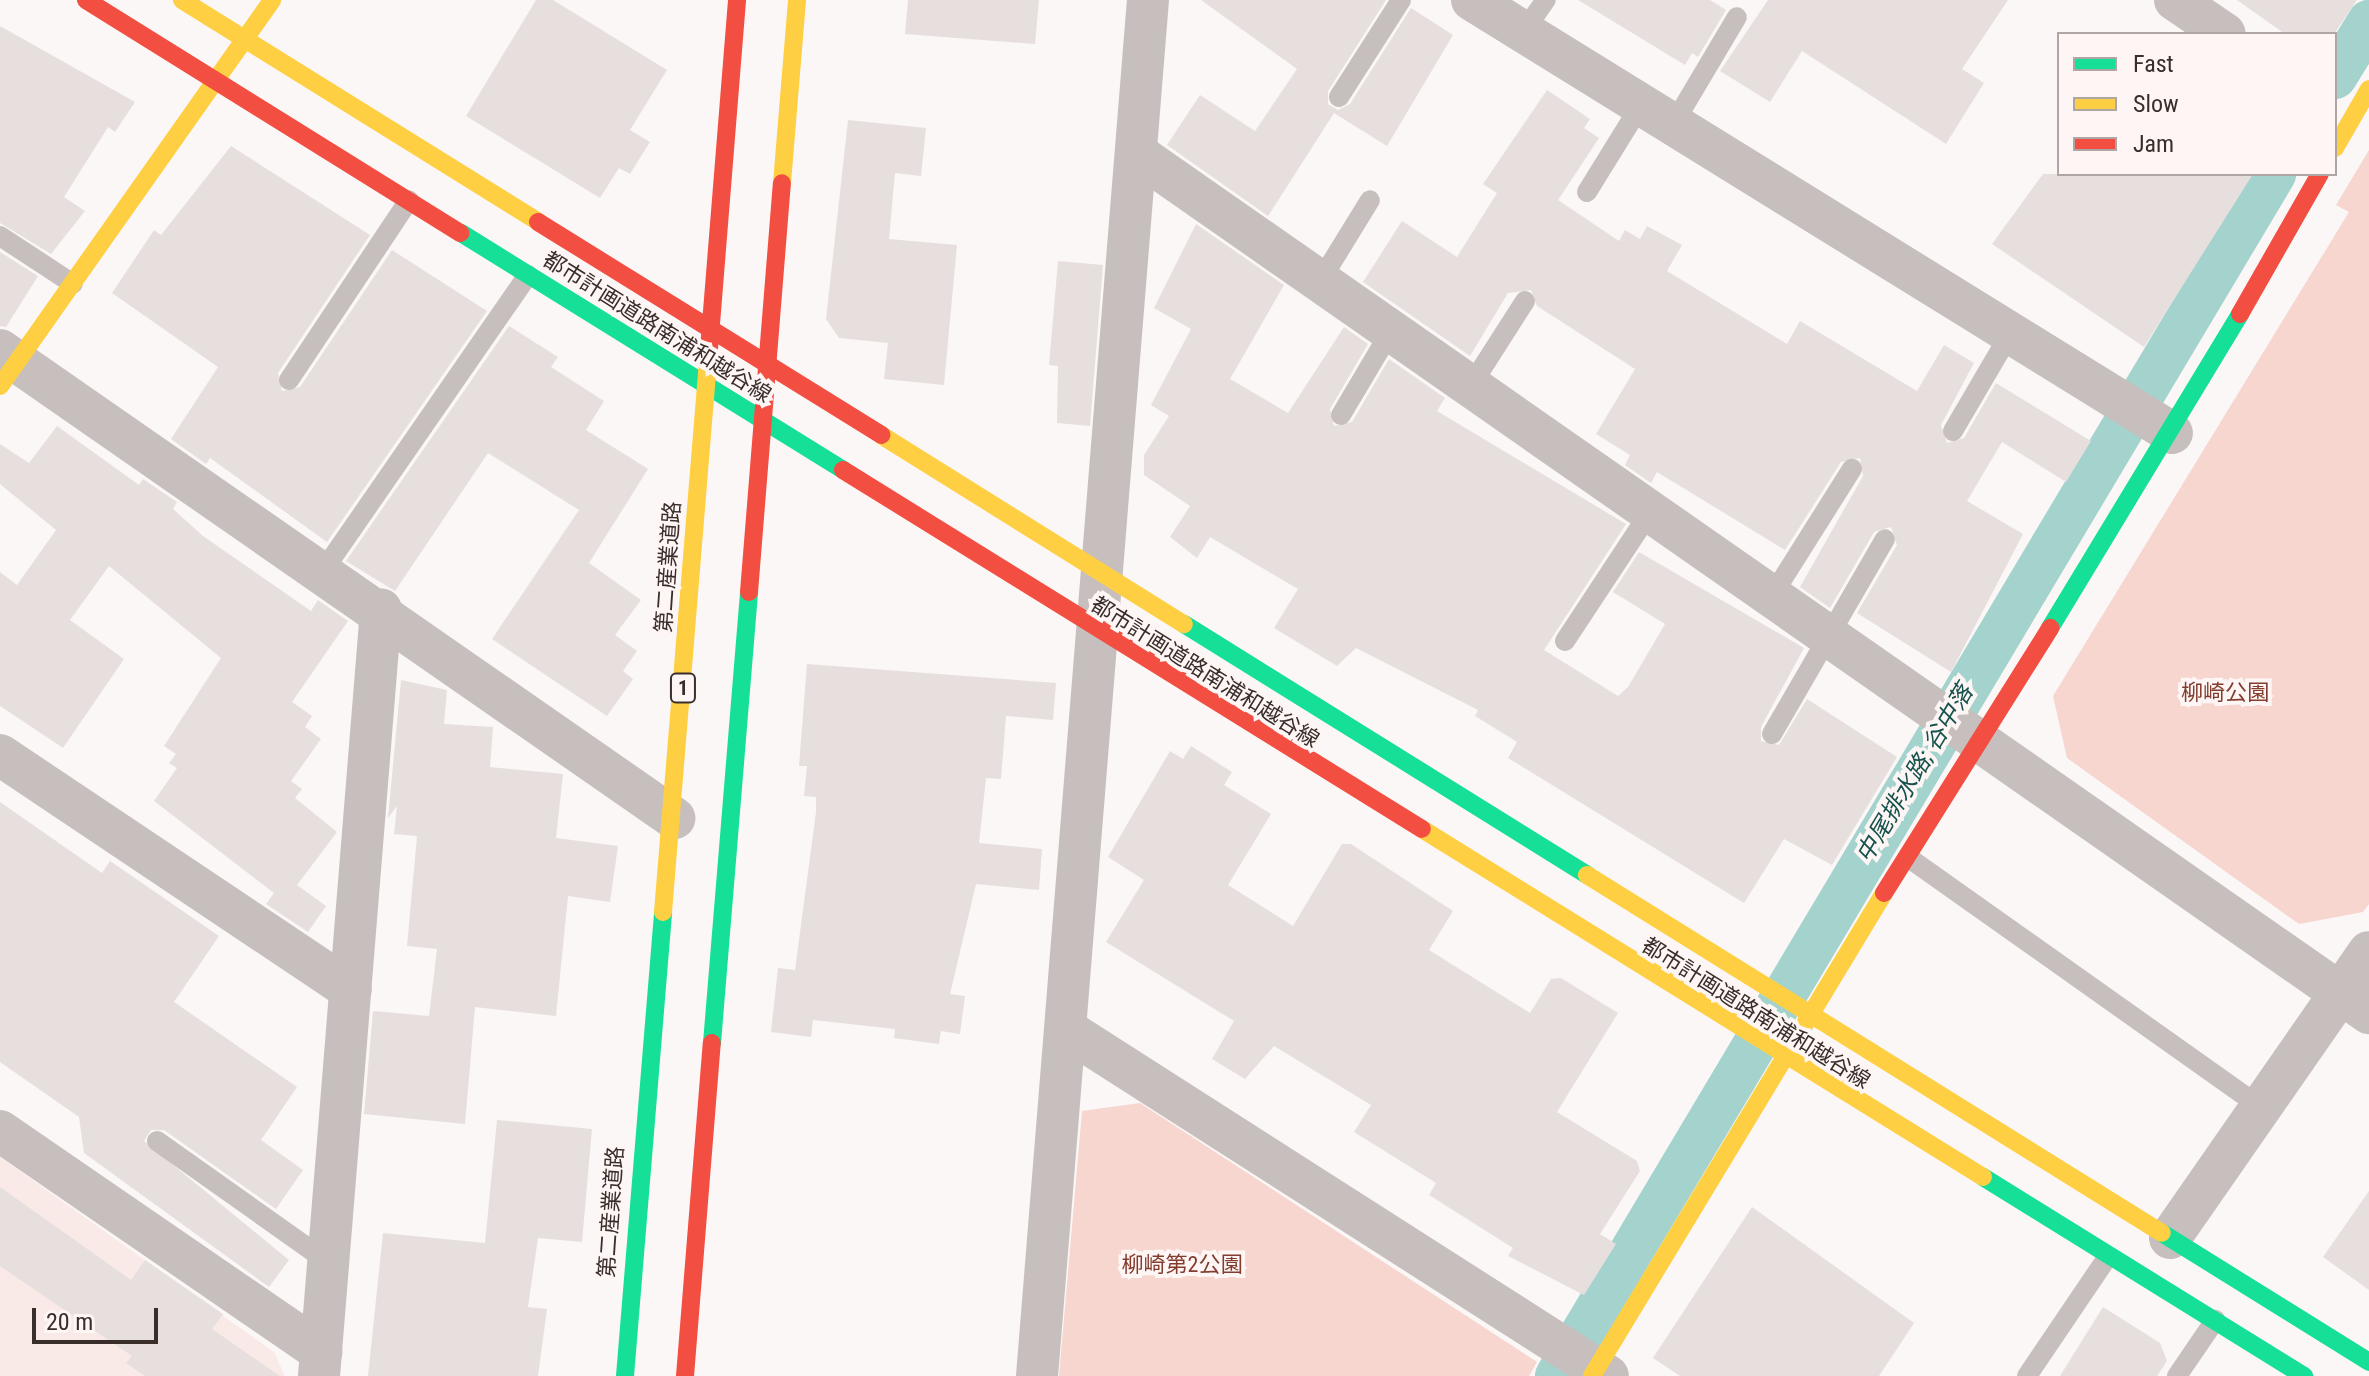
<!DOCTYPE html>
<html>
<head>
<meta charset="utf-8">
<style>
	body { margin:0 }
	#map { position:relative; width:2369px; height:1376px; overflow:hidden; background:#fbf7f7; font-family:"Roboto Condensed","Noto Sans JP",sans-serif }
	div>[style] { position:absolute }
	.built>* { inset:0; background:#f9eae7 }
	.green>* { inset:0; background:#f6d6cf }
	.canal>* { height:44px; margin:-22px; padding:0 22px; transform-origin:22px; border-radius:22px; background:#a3d3cc }
	.building>* { inset:0; background:#e6dfde }
	.lane>* { height:20px; margin:-10px; padding:0 10px; transform-origin:10px; border-radius:10px; background:#c7bfbd }
	.street>* { height:42px; margin:-21px; padding:0 21px; transform-origin:21px; border-radius:21px; background:#c7bfbd }
	.fast>* { height:18px; margin:-9px; padding:0 9px; transform-origin:9px; border-radius:9px; background:#16e098 }
	.slow>* { height:18px; margin:-9px; padding:0 9px; transform-origin:9px; border-radius:9px; background:#ffcf43 }
	.jam>* { height:18px; margin:-9px; padding:0 9px; transform-origin:9px; border-radius:9px; background:#f24e42 }
	span { translate:-50% -50%; white-space:nowrap; text-align:center; line-height:1.15; -webkit-text-stroke:8px #fdf6f5; paint-order:stroke }
	.shield-label span { padding:2px 6px; background:#fdf6f5; border:2px solid; border-radius:6px; -webkit-text-stroke-width:0 }
	.shield-label { font-size:20px; color:#3a2e2b; font-weight:700 }
	.street-label { font-size:22px; color:#3a2e2b }
	.park-label { font-size:22px; color:#833c2d }
	.water-label { font-size:24px; color:#15524c; font-style:italic }
	.legend { position:absolute; left:2057px; top:32px; width:280px; height:144px; box-sizing:border-box; background:#fdf6f5; border:2px solid #afa6a4; margin:0; padding:10px 14px; list-style:none; font-size:24px; color:#3a2e2b }
	.legend li { display:flex; align-items:center; gap:16px; height:40px }
	.legend b { width:40px; border:2px solid #afa6a4 }
	.scale { position:absolute; left:32px; top:1308px; width:126px; height:36px; box-sizing:border-box; border:4px solid #3a2e2b; border-top:0; padding-left:10px; font-size:24px; line-height:28px; white-space:nowrap; color:#3a2e2b; -webkit-text-stroke:6px #fdf6f5; paint-order:stroke }
</style>
</head>
<body>
<div id="map">
	<div class="built">
		<div style="clip-path:polygon(0 1157px,274px 1352px,285px 1376px,0 1376px)"></div>
	</div>
	<div class="green">
		<div style="clip-path:polygon(2369px 150px,2369px 904px,2363px 912px,2299px 924px,2067px 758px,2053px 696px,2349px 212px,2336px 205px)"></div>
		<div style="clip-path:polygon(1140px 1103px,1537px 1362px,1529px 1376px,1059px 1376px,1082px 1111px)"></div>
	</div>
	<div class="canal">
		<div style="left:2335px;top:77px;width:65px;rotate:-58.3deg"></div>
		<div style="left:1557px;top:1376px;width:1400px;rotate:-59.18deg"></div>
	</div>
	<div class="building">
		<div style="clip-path:polygon(536px 0,553px 0,667px 70px,630px 130px,650px 142px,630px 174px,619px 168px,600px 198px,466px 116px)"></div>
		<div style="clip-path:polygon(908px 0,1039px 0,1035px 44px,905px 34px)"></div>
		<div style="clip-path:polygon(1201px 0,1386px 0,1328px 91px,1328px 104px,1338px 110px,1350px 104px,1411px 8px,1453px 35px,1387px 146px,1334px 113px,1268px 216px,1167px 145px,1200px 95px,1255px 131px,1297px 69px)"></div>
		<div style="clip-path:polygon(1578px 0,1710px 0,1726px 10px,1698px 57px,1692px 53px,1685px 65px)"></div>
		<div style="clip-path:polygon(1768px 0,2008px 0,1962px 69px,1984px 83px,1946px 144px,1802px 51px,1770px 102px,1720px 71px)"></div>
		<div style="clip-path:polygon(2237px 0,2357px 0,2334px 34px,2285px 34px)"></div>
		<div style="clip-path:polygon(0 26px,135px 102px,115px 132px,108px 127px,64px 197px,85px 211px,51px 254px,0 223px)"></div>
		<div style="clip-path:polygon(1547px 90px,1590px 119px,1584px 128px,1599px 138px,1558px 200px,1619px 241px,1625px 230px,1640px 239px,1647px 226px,1682px 245px,1667px 271px,1787px 344px,1800px 321px,1917px 391px,1944px 345px,1974px 363px,1941px 425px,1947px 443px,1964px 438px,1996px 383px,2091px 441px,2066px 482px,2002px 442px,1967px 501px,2023px 534px,1951px 672px,1857px 613px,1897px 545px,1891px 527px,1874px 532px,1830px 608px,1800px 587px,1863px 476px,1860px 458px,1841px 462px,1785px 550px,1657px 472px,1651px 483px,1625px 465px,1630px 455px,1596px 434px,1635px 369px,1537px 306px,1531px 290px,1508px 293px,1470px 356px,1363px 282px,1402px 221px,1457px 257px,1497px 193px,1483px 184px)"></div>
		<div style="clip-path:polygon(848px 120px,926px 128px,921px 176px,895px 173px,889px 239px,957px 245px,944px 385px,884px 379px,888px 343px,839px 338px,826px 319px)"></div>
		<div style="clip-path:polygon(231px 146px,370px 235px,278px 373px,282px 391px,300px 387px,392px 250px,487px 311px,327px 542px,210px 458px,206px 464px,171px 439px,218px 367px,112px 293px,154px 230px,161px 235px)"></div>
		<div style="clip-path:polygon(2043px 174px,2253px 174px,2144px 347px,1992px 244px)"></div>
		<div style="clip-path:polygon(1196px 224px,1284px 285px,1230px 379px,1288px 413px,1344px 327px,1368px 344px,1330px 409px,1334px 426px,1352px 422px,1389px 359px,1445px 398px,1437px 411px,1626px 524px,1544px 650px,1618px 696px,1628px 687px,1665px 624px,1613px 592px,1639px 552px,1804px 648px,1761px 727px,1761px 741px,1779px 745px,1807px 699px,1897px 757px,1832px 865px,1784px 839px,1744px 903px,1508px 758px,1517px 742px,1475px 716px,1478px 710px,1356px 648px,1337px 666px,1274px 628px,1298px 589px,1210px 537px,1197px 558px,1170px 537px,1190px 506px,1144px 475px,1144px 455px,1169px 416px,1151px 405px,1191px 329px,1154px 308px)"></div>
		<div style="clip-path:polygon(0 252px,38px 276px,6px 327px,0 326px)"></div>
		<div style="clip-path:polygon(1058px 261px,1103px 265px,1090px 426px,1057px 423px,1058px 366px,1049px 365px)"></div>
		<div style="clip-path:polygon(509px 326px,558px 357px,551px 367px,604px 401px,586px 430px,648px 469px,589px 563px,641px 600px,615px 635px,637px 651px,623px 671px,633px 679px,607px 716px,492px 639px,579px 510px,488px 453px,395px 591px,346px 561px)"></div>
		<div style="clip-path:polygon(57px 426px,139px 485px,143px 479px,177px 502px,173px 509px,203px 536px,311px 611px,318px 600px,348px 621px,292px 702px,312px 716px,305px 727px,321px 739px,291px 781px,302px 789px,295px 798px,337px 832px,297px 885px,326px 906px,308px 932px,266px 904px,274px 893px,154px 801px,177px 768px,169px 763px,176px 754px,164px 746px,221px 658px,109px 566px,70px 620px,124px 659px,63px 748px,0 706px,0 572px,17px 585px,56px 530px,0 484px,0 444px,29px 463px)"></div>
		<div style="clip-path:polygon(807px 664px,1056px 683px,1053px 720px,1006px 716px,1001px 779px,986px 778px,979px 843px,1042px 849px,1039px 890px,976px 884px,950px 994px,965px 996px,960px 1034px,941px 1031px,939px 1044px,894px 1038px,895px 1029px,813px 1020px,811px 1037px,771px 1032px,778px 968px,795px 970px,816px 812px,816px 797px,804px 796px,807px 766px,799px 766px)"></div>
		<div style="clip-path:polygon(401px 680px,447px 690px,444px 724px,493px 727px,490px 767px,563px 774px,556px 838px,618px 846px,610px 902px,568px 896px,556px 1016px,475px 1007px,465px 1124px,364px 1114px,373px 1011px,429px 1016px,437px 949px,407px 946px,417px 836px,394px 834px,397px 806px,388px 818px)"></div>
		<div style="clip-path:polygon(1191px 746px,1232px 772px,1224px 785px,1271px 814px,1228px 885px,1293px 926px,1342px 844px,1351px 844px,1453px 911px,1429px 950px,1530px 1013px,1551px 979px,1561px 978px,1618px 1013px,1557px 1112px,1637px 1161px,1640px 1171px,1600px 1234px,1616px 1244px,1584px 1295px,1508px 1256px,1513px 1248px,1429px 1195px,1436px 1183px,1354px 1132px,1371px 1105px,1274px 1046px,1245px 1079px,1212px 1059px,1234px 1021px,1106px 942px,1144px 880px,1108px 857px,1170px 751px,1183px 759px)"></div>
		<div style="clip-path:polygon(0 802px,102px 873px,110px 861px,219px 936px,174px 1002px,297px 1087px,261px 1140px,303px 1170px,276px 1209px,164px 1130px,151px 1130px,144px 1141px,289px 1260px,269px 1287px,84px 1153px,79px 1117px,0 1062px)"></div>
		<div style="clip-path:polygon(497px 1120px,592px 1129px,582px 1242px,538px 1238px,528px 1307px,547px 1309px,538px 1376px,368px 1376px,383px 1233px,485px 1243px)"></div>
		<div style="clip-path:polygon(0 1187px,131px 1280px,145px 1260px,223px 1314px,212px 1329px,280px 1376px,145px 1376px,126px 1363px,132px 1356px,0 1266px)"></div>
		<div style="clip-path:polygon(2369px 1191px,2369px 1290px,2323px 1257px)"></div>
		<div style="clip-path:polygon(1752px 1207px,1914px 1323px,1879px 1376px,1680px 1376px,1653px 1358px)"></div>
		<div style="clip-path:polygon(2103px 1307px,2160px 1343px,2167px 1361px,2157px 1376px,2060px 1376px)"></div>
	</div>
	<div class="lane">
		<div style="left:1524px;top:31px;width:38px;rotate:-55deg"></div>
		<div style="left:1339px;top:97px;width:115px;rotate:-57.4deg"></div>
		<div style="left:1674px;top:123px;width:123px;rotate:-59.3deg"></div>
		<div style="left:1587px;top:192px;width:105px;rotate:-58.3deg"></div>
		<div style="left:0;top:236px;width:87px;rotate:33.3deg"></div>
		<div style="left:1319px;top:283px;width:97px;rotate:-58.4deg"></div>
		<div style="left:289px;top:380px;width:216px;rotate:-56.3deg"></div>
		<div style="left:1470px;top:387px;width:102px;rotate:-57.4deg"></div>
		<div style="left:1341px;top:415px;width:94px;rotate:-59.3deg"></div>
		<div style="left:1953px;top:431px;width:115px;rotate:-59.6deg"></div>
		<div style="left:323px;top:571px;width:360px;rotate:-55.3deg"></div>
		<div style="left:1770px;top:599px;width:154px;rotate:-57.8deg"></div>
		<div style="left:1565px;top:641px;width:154px;rotate:-56.6deg"></div>
		<div style="left:1772px;top:734px;width:225px;rotate:-59.9deg"></div>
		<div style="left:1909px;top:858px;width:431px;rotate:35.3deg"></div>
		<div style="left:157px;top:1141px;width:209px;rotate:35.3deg"></div>
		<div style="left:2027px;top:1376px;width:143px;rotate:-55.9deg"></div>
		<div style="left:2177px;top:1376px;width:68px;rotate:-55.8deg"></div>
	</div>
	<div class="street">
		<div style="left:1472px;top:0;width:823px;rotate:31.74deg"></div>
		<div style="left:2175px;top:0;width:60px;rotate:34.2deg"></div>
		<div style="left:1139px;top:155px;width:1500px;rotate:34.9deg"></div>
		<div style="left:0;top:350px;width:821px;rotate:34.77deg"></div>
		<div style="left:0;top:755px;width:422px;rotate:33.8deg"></div>
		<div style="left:1067px;top:1030px;width:642px;rotate:32.6deg"></div>
		<div style="left:0;top:1131px;width:390px;rotate:34.5deg"></div>
		<div style="left:2170px;top:1238px;width:348px;rotate:-55.2deg"></div>
		<div style="left:319px;top:1376px;width:769px;rotate:-85.37deg"></div>
		<div style="left:1037px;top:1376px;width:1380px;rotate:-85.39deg"></div>
	</div>
	<div class="fast">
		<div style="left:461px;top:233px;width:450px;rotate:31.8deg"></div>
		<div style="left:1184px;top:624px;width:475px;rotate:31.9deg"></div>
		<div style="left:2050px;top:628px;width:367px;rotate:-58.8deg"></div>
		<div style="left:712px;top:1043px;width:453px;rotate:-85.3deg"></div>
		<div style="left:1983px;top:1177px;width:378px;rotate:31.8deg"></div>
		<div style="left:2162px;top:1233px;width:244px;rotate:31.9deg"></div>
		<div style="left:625px;top:1376px;width:466px;rotate:-85.3deg"></div>
	</div>
	<div class="slow">
		<div style="left:182px;top:0;width:420px;rotate:31.9deg"></div>
		<div style="left:2335px;top:148px;width:68px;rotate:-60deg"></div>
		<div style="left:782px;top:183px;width:184px;rotate:-85.3deg"></div>
		<div style="left:0;top:386px;width:472px;rotate:-54.8deg"></div>
		<div style="left:881px;top:435px;width:357px;rotate:32deg"></div>
		<div style="left:1422px;top:829px;width:660px;rotate:31.81deg"></div>
		<div style="left:1587px;top:875px;width:677px;rotate:31.91deg"></div>
		<div style="left:663px;top:912px;width:553px;rotate:-85.33deg"></div>
		<div style="left:1592px;top:1376px;width:564px;rotate:-58.84deg"></div>
	</div>
	<div class="jam">
		<div style="left:86px;top:0;width:441px;rotate:31.9deg"></div>
		<div style="left:538px;top:222px;width:404px;rotate:31.8deg"></div>
		<div style="left:2240px;top:314px;width:161px;rotate:-60.3deg"></div>
		<div style="left:708px;top:361px;width:362px;rotate:-85.4deg"></div>
		<div style="left:843px;top:470px;width:681px;rotate:31.8deg"></div>
		<div style="left:749px;top:592px;width:410px;rotate:-85.4deg"></div>
		<div style="left:1884px;top:893px;width:313px;rotate:-57.9deg"></div>
		<div style="left:685px;top:1376px;width:334px;rotate:-85.4deg"></div>
	</div>
	<div class="shield-label">
		<span style="left:683px;top:688px">1</span>
	</div>
	<div class="street-label">
		<span style="left:657px;top:327px;rotate:32deg">都市計画道路南浦和越谷線</span>
		<span style="left:668px;top:567px;rotate:-86deg">第二産業道路</span>
		<span style="left:1205px;top:672px;rotate:32deg">都市計画道路南浦和越谷線</span>
		<span style="left:1756px;top:1013px;rotate:32deg">都市計画道路南浦和越谷線</span>
		<span style="left:611px;top:1212px;rotate:-86deg">第二産業道路</span>
	</div>
	<div class="park-label">
		<span style="left:2225px;top:693px">柳崎公園</span>
		<span style="left:1182px;top:1265px">柳崎第2公園</span>
	</div>
	<div class="water-label">
		<span style="left:1915px;top:774px;rotate:-59deg">中尾排水路; 谷中落</span>
	</div>
	<ul class="legend">
	<li><b style="height:10px;background:#16e098"></b>Fast</li>
	<li><b style="height:10px;background:#ffcf43"></b>Slow</li>
	<li><b style="height:10px;background:#f24e42"></b>Jam</li>
	</ul>
	<div class="scale">20 m</div>
</div>
</body>
</html>
